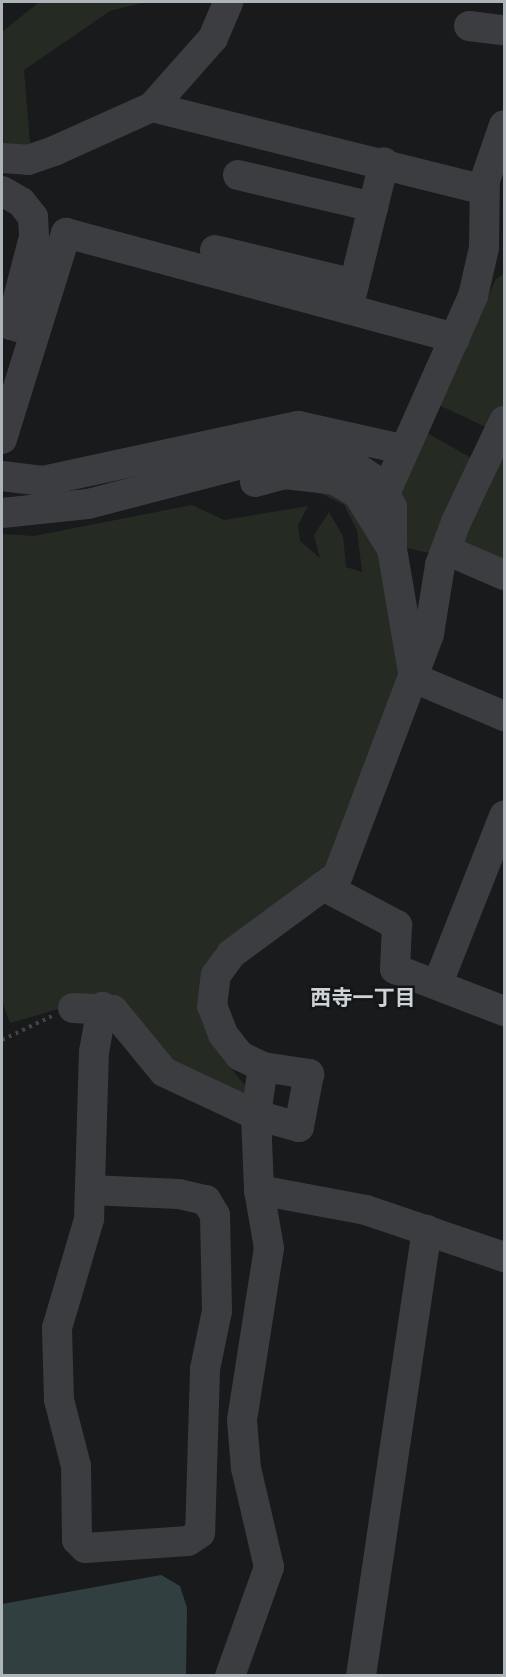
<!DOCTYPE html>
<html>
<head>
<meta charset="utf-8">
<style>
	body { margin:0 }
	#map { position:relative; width:506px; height:1677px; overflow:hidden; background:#191a1b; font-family:Cabin,"Noto Sans JP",sans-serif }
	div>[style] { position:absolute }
	.green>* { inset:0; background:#252b23 }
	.water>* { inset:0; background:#323f40 }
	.path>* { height:4px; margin-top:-2px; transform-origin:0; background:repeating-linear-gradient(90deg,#414547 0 3px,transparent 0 7.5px) }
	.minor>* { height:30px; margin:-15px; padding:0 15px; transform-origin:15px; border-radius:15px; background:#3b3d40 }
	span { translate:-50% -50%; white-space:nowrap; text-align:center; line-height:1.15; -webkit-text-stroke:5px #141516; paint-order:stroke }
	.neighbourhood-label { font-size:21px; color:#cdd3d6; font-weight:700 }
	.frame { position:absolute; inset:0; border:3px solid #adb5ba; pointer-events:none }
</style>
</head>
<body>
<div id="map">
	<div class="green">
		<div style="clip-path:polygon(39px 2px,146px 2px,110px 11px,24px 70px,31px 154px,2px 151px,2px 32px)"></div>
		<div style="clip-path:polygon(504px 274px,504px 408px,492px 430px,439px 405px,496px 279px)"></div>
		<div style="clip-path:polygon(422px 430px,473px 459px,429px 553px,407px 548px,395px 490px)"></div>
		<div style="clip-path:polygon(504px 432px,504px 568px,457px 547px)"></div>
		<div style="clip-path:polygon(308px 487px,364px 501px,385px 552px,403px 672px,331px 861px,216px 948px,203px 1002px,230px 1067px,251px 1093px,233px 1099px,158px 1057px,96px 998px,10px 1023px,2px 1001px,2px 534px,34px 536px,192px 505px,224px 520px,308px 506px,298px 525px,300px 541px,320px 558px,314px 535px,329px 512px,343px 536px,346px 567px,362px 572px,357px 530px,344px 505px)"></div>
	</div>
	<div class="water">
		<div style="clip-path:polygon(161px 1575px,180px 1586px,187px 1608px,186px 1675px,2px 1675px,2px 1604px)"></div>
	</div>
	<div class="path">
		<div style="left:2px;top:1040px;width:55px;rotate:-25.6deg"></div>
	</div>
	<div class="minor">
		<div style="left:469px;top:26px;width:35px;rotate:7deg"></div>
		<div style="left:152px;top:107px;width:342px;rotate:14deg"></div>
		<div style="left:2px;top:158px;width:26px;rotate:4deg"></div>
		<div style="left:28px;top:160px;width:28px;rotate:-19deg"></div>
		<div style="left:54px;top:151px;width:107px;rotate:-24.2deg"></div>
		<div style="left:152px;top:107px;width:92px;rotate:-48.5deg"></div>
		<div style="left:213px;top:38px;width:39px;rotate:-67deg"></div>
		<div style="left:238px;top:175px;width:139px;rotate:13.3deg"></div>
		<div style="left:2px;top:191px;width:22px;rotate:30deg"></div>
		<div style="left:21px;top:202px;width:19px;rotate:51deg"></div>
		<div style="left:33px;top:217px;width:20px;rotate:87deg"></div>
		<div style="left:34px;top:237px;width:91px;rotate:104.6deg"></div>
		<div style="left:11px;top:325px;width:25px;rotate:16deg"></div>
		<div style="left:215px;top:250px;width:143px;rotate:13.7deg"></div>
		<div style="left:348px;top:309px;width:151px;rotate:-76.2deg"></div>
		<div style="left:2px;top:439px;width:216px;rotate:-72.7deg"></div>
		<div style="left:66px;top:233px;width:403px;rotate:15.1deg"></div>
		<div style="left:2px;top:476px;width:41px;rotate:7deg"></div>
		<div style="left:43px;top:481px;width:261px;rotate:-12.2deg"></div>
		<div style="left:298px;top:426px;width:107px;rotate:12.5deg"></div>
		<div style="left:255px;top:482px;width:31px;rotate:-15deg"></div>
		<div style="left:285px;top:474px;width:50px;rotate:6.8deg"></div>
		<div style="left:335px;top:480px;width:27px;rotate:31deg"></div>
		<div style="left:358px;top:494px;width:65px;rotate:58.3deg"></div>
		<div style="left:384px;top:496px;width:219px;rotate:-66deg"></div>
		<div style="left:473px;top:296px;width:49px;rotate:-77.1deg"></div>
		<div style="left:484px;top:248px;width:68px;rotate:-89.2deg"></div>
		<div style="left:485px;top:180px;width:58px;rotate:-70.9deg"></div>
		<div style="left:2px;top:513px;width:86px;rotate:-6deg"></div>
		<div style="left:88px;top:504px;width:198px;rotate:-14.6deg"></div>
		<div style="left:280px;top:454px;width:36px;rotate:-3deg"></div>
		<div style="left:316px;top:452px;width:31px;rotate:15deg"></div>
		<div style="left:346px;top:460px;width:32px;rotate:35deg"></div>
		<div style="left:372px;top:478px;width:35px;rotate:55deg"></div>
		<div style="left:392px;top:507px;width:42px;rotate:90deg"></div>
		<div style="left:392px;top:549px;width:131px;rotate:80.3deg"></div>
		<div style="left:414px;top:678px;width:98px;rotate:22.9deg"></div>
		<div style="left:446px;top:550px;width:63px;rotate:23.3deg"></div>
		<div style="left:323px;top:886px;width:84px;rotate:27.8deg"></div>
		<div style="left:397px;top:925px;width:44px;rotate:92.6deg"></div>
		<div style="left:395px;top:969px;width:117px;rotate:21.1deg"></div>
		<div style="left:438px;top:983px;width:180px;rotate:-68.4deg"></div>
		<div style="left:73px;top:1008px;width:40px;rotate:2.9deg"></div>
		<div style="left:113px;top:1010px;width:80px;rotate:50.6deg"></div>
		<div style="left:164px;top:1072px;width:102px;rotate:25.1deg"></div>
		<div style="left:256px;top:1115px;width:49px;rotate:-81.7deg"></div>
		<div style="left:263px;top:1067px;width:25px;rotate:-154deg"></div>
		<div style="left:240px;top:1056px;width:28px;rotate:-128deg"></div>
		<div style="left:223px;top:1034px;width:30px;rotate:-111deg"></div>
		<div style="left:212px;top:1006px;width:31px;rotate:-83deg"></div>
		<div style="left:216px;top:975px;width:26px;rotate:-54deg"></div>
		<div style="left:231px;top:954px;width:133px;rotate:-36.4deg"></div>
		<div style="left:338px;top:875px;width:258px;rotate:-69.3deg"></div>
		<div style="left:429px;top:634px;width:70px;rotate:-80.9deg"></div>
		<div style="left:440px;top:565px;width:46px;rotate:-69.6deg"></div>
		<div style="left:456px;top:522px;width:112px;rotate:-64.6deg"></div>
		<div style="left:263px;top:1067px;width:47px;rotate:8.7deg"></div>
		<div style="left:309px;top:1074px;width:54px;rotate:100.7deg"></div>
		<div style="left:299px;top:1127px;width:45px;rotate:-164.4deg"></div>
		<div style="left:256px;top:1115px;width:75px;rotate:87.7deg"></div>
		<div style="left:259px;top:1190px;width:109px;rotate:10.6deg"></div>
		<div style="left:366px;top:1210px;width:146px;rotate:18.8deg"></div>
		<div style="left:90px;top:1190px;width:89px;rotate:2.6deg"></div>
		<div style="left:179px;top:1194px;width:28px;rotate:13deg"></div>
		<div style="left:206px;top:1200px;width:17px;rotate:59deg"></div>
		<div style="left:215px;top:1215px;width:96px;rotate:88.8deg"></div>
		<div style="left:217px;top:1311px;width:59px;rotate:101.7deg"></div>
		<div style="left:205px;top:1369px;width:164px;rotate:91.7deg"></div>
		<div style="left:200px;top:1533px;width:14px;rotate:146deg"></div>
		<div style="left:188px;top:1541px;width:103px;rotate:176.1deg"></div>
		<div style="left:85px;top:1548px;width:11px;rotate:-135deg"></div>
		<div style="left:77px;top:1540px;width:74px;rotate:-90.8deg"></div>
		<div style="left:76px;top:1466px;width:68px;rotate:-104.4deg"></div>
		<div style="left:59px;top:1400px;width:72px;rotate:-91.6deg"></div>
		<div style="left:57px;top:1328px;width:114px;rotate:-73.6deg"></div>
		<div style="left:89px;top:1219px;width:167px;rotate:-88.3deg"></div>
		<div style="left:94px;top:1052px;width:46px;rotate:-79.9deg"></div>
		<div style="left:230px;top:1676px;width:116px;rotate:-70.3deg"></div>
		<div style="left:269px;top:1567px;width:102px;rotate:-103.1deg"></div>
		<div style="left:246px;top:1468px;width:48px;rotate:-94.8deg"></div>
		<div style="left:242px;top:1420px;width:174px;rotate:-81.1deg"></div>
		<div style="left:269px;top:1248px;width:59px;rotate:-99.8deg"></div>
		<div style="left:361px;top:1676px;width:451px;rotate:-81.6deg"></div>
	</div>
	<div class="neighbourhood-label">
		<span style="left:363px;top:998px">西寺一丁目</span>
	</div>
	<div class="frame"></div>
</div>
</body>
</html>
